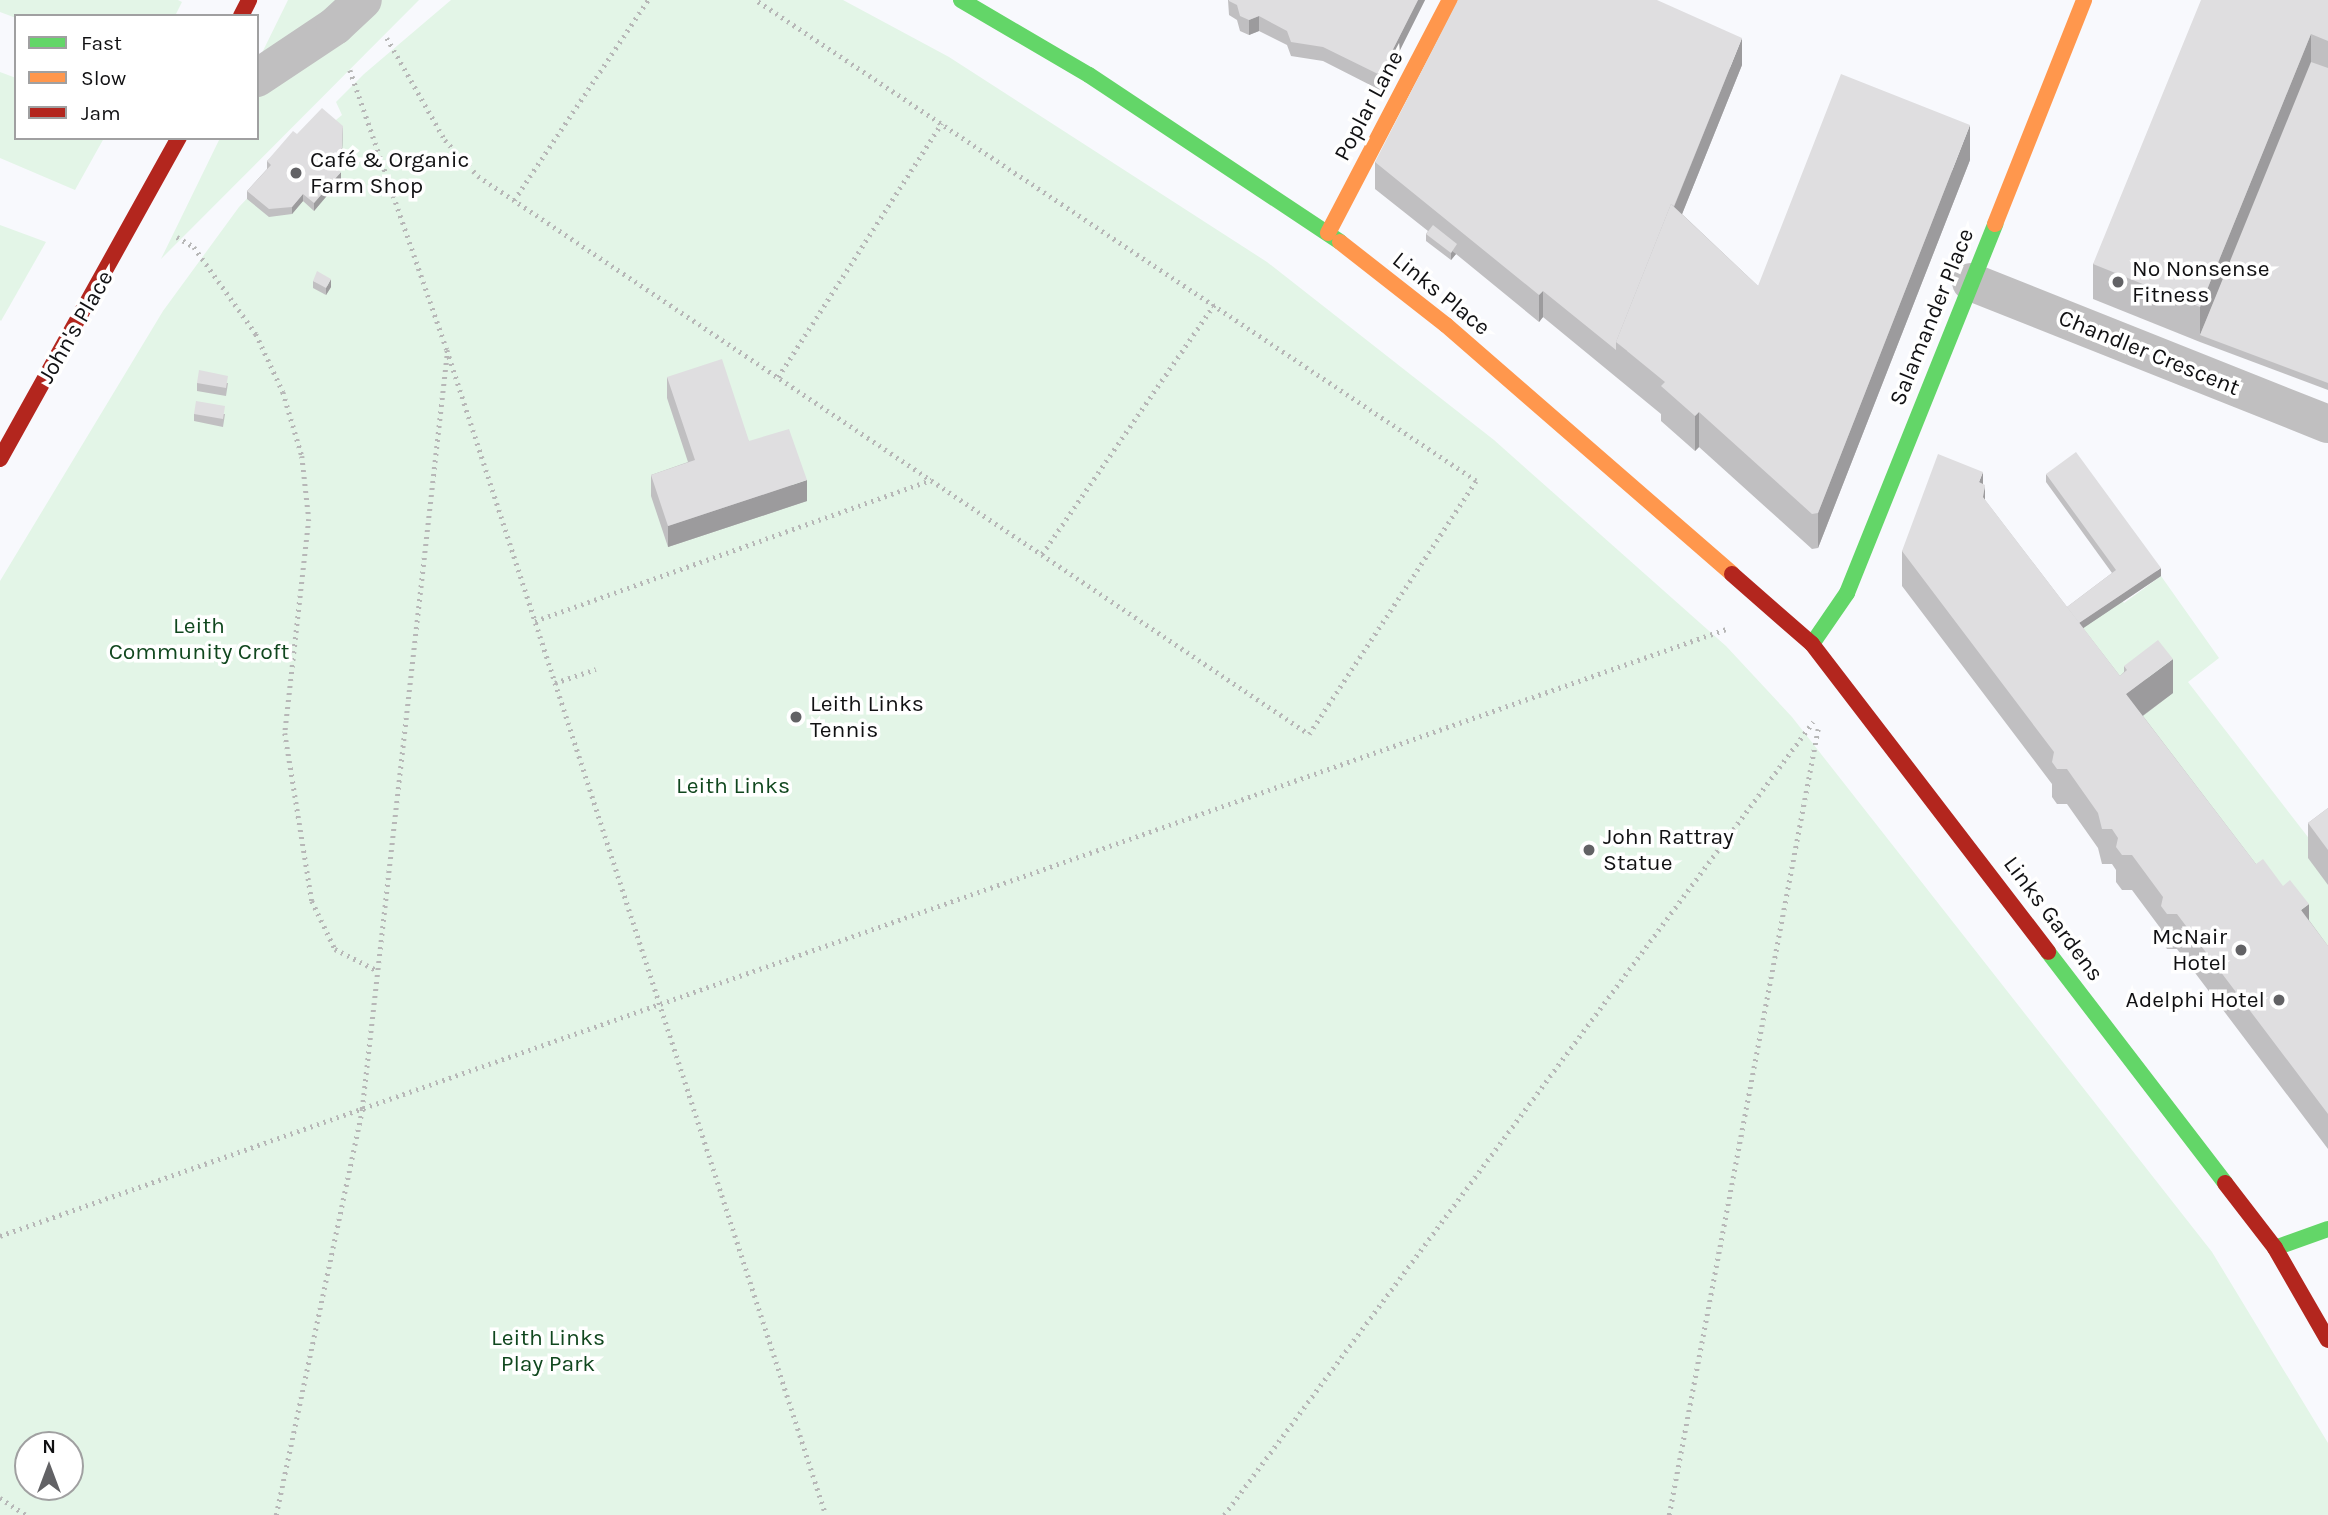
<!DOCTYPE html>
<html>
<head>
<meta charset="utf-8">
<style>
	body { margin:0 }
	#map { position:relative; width:2328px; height:1515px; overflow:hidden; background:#f8f9fd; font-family:Karla,sans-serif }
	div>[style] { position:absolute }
	.green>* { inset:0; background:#e3f5e7 }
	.path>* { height:4.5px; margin-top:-2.25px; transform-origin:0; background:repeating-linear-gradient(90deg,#b7b7b7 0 2px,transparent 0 7px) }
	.street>* { height:38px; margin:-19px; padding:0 19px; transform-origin:19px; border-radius:19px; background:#c0bfc0 }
	.fast>* { height:16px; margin:-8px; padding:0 8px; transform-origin:8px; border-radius:8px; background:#63d668 }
	.slow>* { height:16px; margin:-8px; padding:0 8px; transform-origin:8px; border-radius:8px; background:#ff974d }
	.jam>* { height:16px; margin:-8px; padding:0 8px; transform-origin:8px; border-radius:8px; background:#b3261e }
	.wall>* { inset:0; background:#c0bfc1 }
	.shaded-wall>* { inset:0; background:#9c9b9d }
	.building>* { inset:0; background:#dfdee0 }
	.dots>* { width:19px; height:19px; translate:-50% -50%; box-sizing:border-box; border:4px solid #fff; border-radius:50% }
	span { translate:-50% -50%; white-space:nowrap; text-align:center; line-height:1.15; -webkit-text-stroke:7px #fff; paint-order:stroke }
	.street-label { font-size:23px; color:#111113 }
	.poi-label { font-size:23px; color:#111113 }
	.left { translate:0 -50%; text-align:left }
	.right { translate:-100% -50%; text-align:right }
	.park-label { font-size:23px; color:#10471e }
	.legend { position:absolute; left:14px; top:14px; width:245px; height:126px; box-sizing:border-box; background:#fff; border:2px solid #a0a0a1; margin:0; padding:9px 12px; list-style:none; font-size:21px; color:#111113 }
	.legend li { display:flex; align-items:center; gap:14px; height:35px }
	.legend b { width:35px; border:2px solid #a0a0a1 }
	.north { position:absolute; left:14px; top:1431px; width:70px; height:70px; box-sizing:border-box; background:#fff; border:2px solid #a0a0a1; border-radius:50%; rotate:0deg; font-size:19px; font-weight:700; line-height:28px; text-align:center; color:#111113 }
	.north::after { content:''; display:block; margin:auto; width:24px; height:32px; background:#626265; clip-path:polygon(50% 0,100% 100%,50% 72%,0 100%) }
</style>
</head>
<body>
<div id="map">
	<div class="green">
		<div style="clip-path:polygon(0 0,178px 0,182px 2px,175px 16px,16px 18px,0 12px)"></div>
		<div style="clip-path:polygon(288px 0,419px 0,161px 259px,220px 138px,257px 138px,257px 63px)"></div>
		<div style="clip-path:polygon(evenodd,451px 0,843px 0,949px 57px,1267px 262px,1494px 440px,1726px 646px,1792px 717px,2212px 1252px,2328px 1443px,2328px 1515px,0 1515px,0 581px,163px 311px,239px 207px,271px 173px,342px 115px,336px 102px,364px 74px,451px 0,28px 1445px,70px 1445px,70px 1487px,28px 1487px,28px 1445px)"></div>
		<div style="clip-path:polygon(0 72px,16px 78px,16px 138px,104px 138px,75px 190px,0 158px)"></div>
		<div style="clip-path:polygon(0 225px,46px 242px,1px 321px,0 320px)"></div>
		<div style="clip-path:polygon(2161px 576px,2219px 658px,2188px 682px,2318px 850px,2328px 885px,2328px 981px,2069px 630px,2121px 599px,2124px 603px)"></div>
	</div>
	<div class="path">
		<div style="left:387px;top:38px;width:117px;rotate:60.4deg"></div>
		<div style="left:445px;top:140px;width:49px;rotate:47.5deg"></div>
		<div style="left:478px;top:176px;width:1001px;rotate:33.88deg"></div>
		<div style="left:1309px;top:734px;width:303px;rotate:-56.6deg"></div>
		<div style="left:1476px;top:481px;width:867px;rotate:-146.29deg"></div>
		<div style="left:350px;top:70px;width:296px;rotate:70.9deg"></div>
		<div style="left:447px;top:350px;width:1225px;rotate:71.98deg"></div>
		<div style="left:514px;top:200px;width:241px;rotate:-56.2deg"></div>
		<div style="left:177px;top:237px;width:20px;rotate:30deg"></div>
		<div style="left:194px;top:247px;width:107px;rotate:54.5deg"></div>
		<div style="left:256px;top:334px;width:64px;rotate:65deg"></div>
		<div style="left:283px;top:392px;width:67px;rotate:73.5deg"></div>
		<div style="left:302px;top:456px;width:63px;rotate:83.7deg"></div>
		<div style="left:309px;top:519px;width:215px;rotate:96.4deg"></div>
		<div style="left:285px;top:733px;width:170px;rotate:80.9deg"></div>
		<div style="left:312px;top:901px;width:53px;rotate:64.4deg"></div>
		<div style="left:335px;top:949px;width:48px;rotate:27.1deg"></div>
		<div style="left:778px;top:377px;width:302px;rotate:-57.2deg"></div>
		<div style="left:1042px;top:554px;width:303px;rotate:-55.4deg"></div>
		<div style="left:535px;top:621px;width:421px;rotate:-19.6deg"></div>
		<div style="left:555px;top:683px;width:43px;rotate:-18.9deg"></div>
		<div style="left:0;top:1236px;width:1831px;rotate:-19.37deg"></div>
		<div style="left:0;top:1498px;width:31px;rotate:33deg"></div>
		<div style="left:276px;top:1515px;width:415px;rotate:-78deg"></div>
		<div style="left:362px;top:1109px;width:760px;rotate:-83.58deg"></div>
		<div style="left:1224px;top:1515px;width:988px;rotate:-53.4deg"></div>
		<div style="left:1669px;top:1515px;width:800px;rotate:-79.27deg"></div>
	</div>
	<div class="street">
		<div style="left:257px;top:78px;width:94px;rotate:-33.7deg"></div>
		<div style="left:335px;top:26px;width:38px;rotate:-43deg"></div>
		<div style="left:1971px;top:282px;width:384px;rotate:21.7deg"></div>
	</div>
	<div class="fast">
		<div style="left:961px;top:0;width:148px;rotate:30.4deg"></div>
		<div style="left:1089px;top:75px;width:301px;rotate:33.6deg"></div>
		<div style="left:1812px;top:644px;width:62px;rotate:-55.5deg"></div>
		<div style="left:1847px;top:593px;width:398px;rotate:-68.1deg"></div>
		<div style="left:2048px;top:952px;width:291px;rotate:52.5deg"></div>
		<div style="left:2275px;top:1248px;width:56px;rotate:-19.7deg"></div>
	</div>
	<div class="slow">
		<div style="left:1995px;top:224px;width:241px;rotate:-68.3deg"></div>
		<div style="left:1328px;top:233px;width:263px;rotate:-62.4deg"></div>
		<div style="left:1340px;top:242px;width:135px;rotate:38.1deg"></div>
		<div style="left:1446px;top:325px;width:379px;rotate:41deg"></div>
	</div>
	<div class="jam">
		<div style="left:241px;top:16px;width:18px;rotate:-63deg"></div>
		<div style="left:0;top:459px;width:368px;rotate:-60.9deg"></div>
		<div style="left:1732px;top:574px;width:106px;rotate:41.2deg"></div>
		<div style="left:1812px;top:644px;width:388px;rotate:52.5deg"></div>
		<div style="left:2225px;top:1183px;width:82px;rotate:52.4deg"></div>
		<div style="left:2275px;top:1248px;width:106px;rotate:60.1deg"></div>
	</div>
	<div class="wall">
		<div style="clip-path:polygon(1228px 0,1425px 0,1380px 90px,1323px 61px,1291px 56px,1287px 45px,1259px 31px,1249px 35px,1240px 31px,1237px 20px,1229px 15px)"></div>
		<div style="clip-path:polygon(2328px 0,2328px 390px,2200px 342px,2093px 299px,2093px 264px)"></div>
		<div style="clip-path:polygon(1742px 65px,1682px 214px,1758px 286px,1970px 160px,1818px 548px,1812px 549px,1699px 447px,1695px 451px,1661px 421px,1661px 414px,1543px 317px,1539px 322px,1456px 254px,1451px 260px,1426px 241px,1426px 234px,1428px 231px,1375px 189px,1375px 162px)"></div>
		<div style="clip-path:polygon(297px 134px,342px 155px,333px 165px,341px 179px,314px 211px,303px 201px,292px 214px,269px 217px,247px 199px,247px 191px,267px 169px,267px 161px)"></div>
		<div style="clip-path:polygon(313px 281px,331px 287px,326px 295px,313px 288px)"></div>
		<div style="clip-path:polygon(667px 377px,749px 441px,807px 501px,668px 547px,651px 496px,651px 475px,688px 462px,667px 398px)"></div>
		<div style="clip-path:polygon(197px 383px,228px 383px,226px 396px,197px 391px)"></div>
		<div style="clip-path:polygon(194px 414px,225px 414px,223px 427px,194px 421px)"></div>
		<div style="clip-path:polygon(2046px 474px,2161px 576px,2083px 628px,2120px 676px,2124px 672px,2124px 666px,2173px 693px,2143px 716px,2256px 864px,2309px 920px,2328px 946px,2328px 1149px,2177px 949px,2167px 949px,2161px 941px,2161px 929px,2132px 890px,2122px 890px,2116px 882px,2116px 870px,2112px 864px,2102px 864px,2098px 848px,2067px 804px,2057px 804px,2052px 797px,2052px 784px,1902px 586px,1902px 551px,1983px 484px,1985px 500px,2067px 607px,2112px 573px,2046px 482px)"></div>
		<div style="clip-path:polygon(2328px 808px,2328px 885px,2308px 858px,2308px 823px)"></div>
	</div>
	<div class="shaded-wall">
		<div style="clip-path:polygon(1418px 0,1425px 0,1380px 90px,1380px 75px)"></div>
		<div style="clip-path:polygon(1259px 16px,1259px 31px,1249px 35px,1249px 20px)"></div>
		<div style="clip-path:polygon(2311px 34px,2311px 69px,2200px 335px,2200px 342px,2200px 307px)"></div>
		<div style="clip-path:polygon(1742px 38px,1742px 65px,1627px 351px,1619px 344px)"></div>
		<div style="clip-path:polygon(1970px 125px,1970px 160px,1818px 548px,1818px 513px)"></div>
		<div style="clip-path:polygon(343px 126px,342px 155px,329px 170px,329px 162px)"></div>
		<div style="clip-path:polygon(341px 172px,341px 179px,314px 211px,314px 203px)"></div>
		<div style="clip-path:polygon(303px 194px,303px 201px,292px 214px,292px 207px)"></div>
		<div style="clip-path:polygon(1452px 251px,1456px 254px,1451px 260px,1451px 253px)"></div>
		<div style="clip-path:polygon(331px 279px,331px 287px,326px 295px,326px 288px)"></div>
		<div style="clip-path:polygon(1543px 291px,1543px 317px,1539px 322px,1539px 295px)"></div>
		<div style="clip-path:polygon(1699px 412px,1699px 447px,1695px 451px,1695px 416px)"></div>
		<div style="clip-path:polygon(1983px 472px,1983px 497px,1985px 485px,1985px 520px,1979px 482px)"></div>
		<div style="clip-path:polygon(807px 480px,807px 501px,668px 547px,668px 526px)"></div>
		<div style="clip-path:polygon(2161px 568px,2161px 576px,2073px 635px,2073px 627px)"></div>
		<div style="clip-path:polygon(2173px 659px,2173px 693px,2126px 728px,2126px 694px)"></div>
		<div style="clip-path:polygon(2309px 904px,2309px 939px,2301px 910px)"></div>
	</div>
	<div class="building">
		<div style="clip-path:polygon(1229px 0,1418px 0,1380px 75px,1323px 47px,1291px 42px,1287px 31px,1259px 16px,1249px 20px,1240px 16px,1237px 5px,1229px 1px)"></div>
		<div style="clip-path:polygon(1458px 0,1657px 0,1742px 38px,1674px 206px,1671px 204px,1616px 342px,1616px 350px,1543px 291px,1539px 295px,1375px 162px)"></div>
		<div style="clip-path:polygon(2201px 0,2328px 0,2328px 41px,2311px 34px,2200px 307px,2093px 264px)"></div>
		<div style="clip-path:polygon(2311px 62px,2328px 68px,2328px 383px,2200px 335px)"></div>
		<div style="clip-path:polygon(1841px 74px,1970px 125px,1818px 513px,1812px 514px,1699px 412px,1695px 416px,1661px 386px,1665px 382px,1616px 342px,1671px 204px,1758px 286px)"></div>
		<div style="clip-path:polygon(322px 108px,343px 126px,342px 148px,329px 162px,341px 172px,314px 203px,303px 194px,292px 207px,269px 209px,247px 191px,271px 165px,267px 161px,293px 131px,297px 134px)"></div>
		<div style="clip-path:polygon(1433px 225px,1457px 244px,1451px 253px,1426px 234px)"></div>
		<div style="clip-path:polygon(317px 271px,331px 279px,326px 288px,313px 281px)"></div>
		<div style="clip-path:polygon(722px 359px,749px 441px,789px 429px,807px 480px,668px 526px,651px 475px,695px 460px,667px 377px)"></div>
		<div style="clip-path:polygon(199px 370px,228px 376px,226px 388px,197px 383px)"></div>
		<div style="clip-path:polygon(196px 401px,225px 406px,223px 419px,194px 414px)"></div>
		<div style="clip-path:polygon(2076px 452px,2161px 568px,2079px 623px,2067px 607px,2116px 570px,2046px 474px)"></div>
		<div style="clip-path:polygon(1938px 454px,1983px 472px,1979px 482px,1985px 485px,1983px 497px,2120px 676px,2127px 670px,2124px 666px,2158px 640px,2173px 659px,2126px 694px,2256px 864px,2263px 859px,2283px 886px,2290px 880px,2309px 904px,2301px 910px,2328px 946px,2328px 1114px,2177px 914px,2167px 914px,2161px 906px,2163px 897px,2132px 855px,2122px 855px,2116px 847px,2118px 838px,2112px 829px,2102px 829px,2098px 813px,2067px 769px,2057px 769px,2052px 762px,2054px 752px,1902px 551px)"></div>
		<div style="clip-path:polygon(2328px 808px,2328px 850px,2308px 823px)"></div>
	</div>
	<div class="dots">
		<div style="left:296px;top:173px;background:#626265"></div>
		<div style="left:2118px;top:282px;background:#626265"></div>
		<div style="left:796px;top:717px;background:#626265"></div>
		<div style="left:1589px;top:850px;background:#626265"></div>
		<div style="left:2241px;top:950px;background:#626265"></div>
		<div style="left:2279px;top:1000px;background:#626265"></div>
	</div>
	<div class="street-label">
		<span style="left:1369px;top:106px;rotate:-62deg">Poplar Lane</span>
		<span style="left:1441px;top:294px;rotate:39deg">Links Place</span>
		<span style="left:1932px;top:317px;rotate:-68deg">Salamander Place</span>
		<span style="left:76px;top:327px;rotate:-60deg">John's Place</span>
		<span style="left:2149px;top:353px;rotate:22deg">Chandler Crescent</span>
		<span style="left:2053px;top:919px;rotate:53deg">Links Gardens</span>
	</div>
	<div class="poi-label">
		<span class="left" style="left:310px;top:173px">Café &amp; Organic<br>Farm Shop</span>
		<span class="left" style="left:2132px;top:282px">No Nonsense<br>Fitness</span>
		<span class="left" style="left:810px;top:717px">Leith Links<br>Tennis</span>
		<span class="left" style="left:1603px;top:850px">John Rattray<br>Statue</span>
		<span class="right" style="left:2227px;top:950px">McNair<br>Hotel</span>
		<span class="right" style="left:2265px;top:1000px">Adelphi Hotel</span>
	</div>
	<div class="park-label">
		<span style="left:199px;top:639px">Leith<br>Community Croft</span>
		<span style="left:733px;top:786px">Leith Links</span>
		<span style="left:548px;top:1351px">Leith Links<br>Play Park</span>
	</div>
	<ul class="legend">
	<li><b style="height:9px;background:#63d668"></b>Fast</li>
	<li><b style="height:9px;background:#ff974d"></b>Slow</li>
	<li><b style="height:9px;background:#b3261e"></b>Jam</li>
	</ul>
	<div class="north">N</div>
</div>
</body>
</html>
